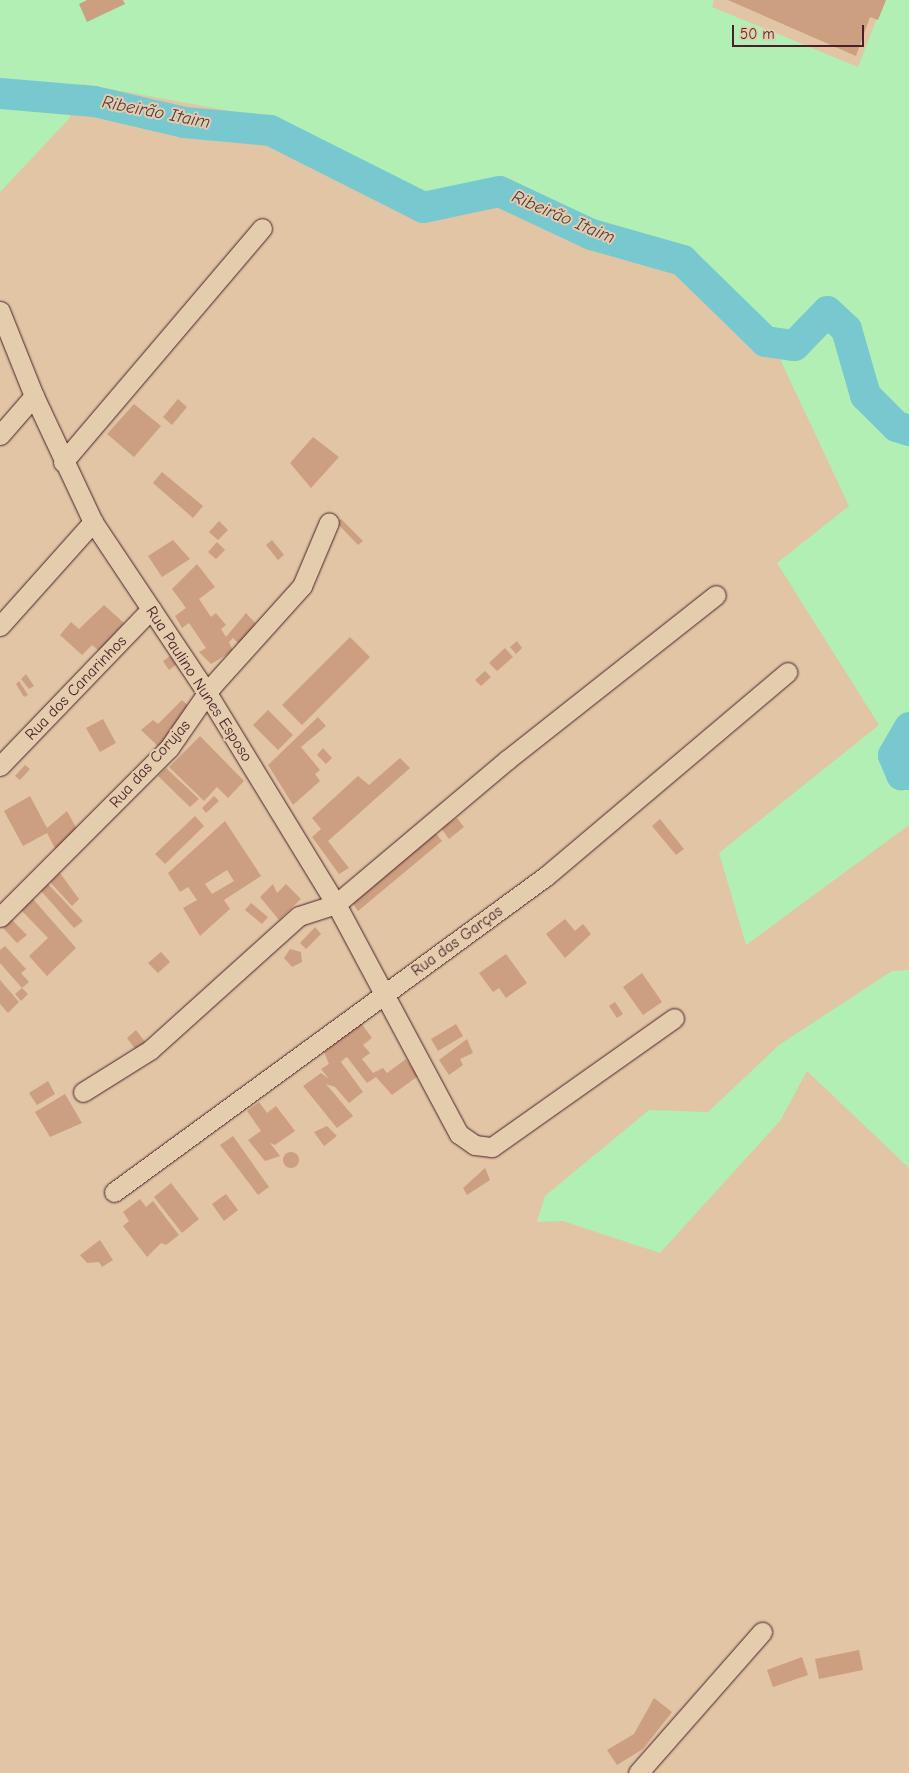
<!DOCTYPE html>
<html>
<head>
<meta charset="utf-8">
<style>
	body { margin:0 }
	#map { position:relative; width:909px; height:1773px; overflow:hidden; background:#e1c5a5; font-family:"Comic Neue",sans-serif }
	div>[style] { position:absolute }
	.green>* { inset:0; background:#b1efb5 }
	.river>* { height:31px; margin:-15.5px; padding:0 15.5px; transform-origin:15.5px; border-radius:15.5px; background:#78c9cf }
	.building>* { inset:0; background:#cc9f80 }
	.round { border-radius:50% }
	.roads { filter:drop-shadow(0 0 1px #4a1f2b) drop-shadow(0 0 1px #4a1f2b) }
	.minor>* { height:19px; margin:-9.5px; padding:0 9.5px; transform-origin:9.5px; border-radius:9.5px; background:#e4cdad }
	span { translate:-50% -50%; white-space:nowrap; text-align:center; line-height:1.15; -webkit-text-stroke:4px #e4cdad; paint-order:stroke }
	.street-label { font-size:16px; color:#4a1f2b }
	.water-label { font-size:18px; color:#513844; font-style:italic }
	.scale { position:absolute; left:732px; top:25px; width:132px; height:22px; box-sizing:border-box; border:2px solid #4a1f2b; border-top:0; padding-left:6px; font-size:15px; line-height:18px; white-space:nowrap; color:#4a1f2b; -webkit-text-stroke:4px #e4cdad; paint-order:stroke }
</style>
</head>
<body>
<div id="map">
	<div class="green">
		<div style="clip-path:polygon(0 0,714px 0,712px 7px,858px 67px,884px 0,909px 0,909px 825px,746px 945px,719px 853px,879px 725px,777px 563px,849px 506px,765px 327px,685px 249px,600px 223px,503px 176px,426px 194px,273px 119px,83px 84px,69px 119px,0 192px)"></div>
		<div style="clip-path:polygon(909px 970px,909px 1168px,807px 1071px,780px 1121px,660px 1253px,563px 1221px,537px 1222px,545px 1196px,649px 1110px,708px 1112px,779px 1045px,892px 971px)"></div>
	</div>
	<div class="river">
		<div style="left:0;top:93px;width:94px;rotate:4.9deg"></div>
		<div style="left:94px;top:101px;width:92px;rotate:13.1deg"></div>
		<div style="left:184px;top:122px;width:86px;rotate:5.3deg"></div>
		<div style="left:270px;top:130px;width:171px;rotate:26.7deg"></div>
		<div style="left:423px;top:207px;width:78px;rotate:-11.9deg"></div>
		<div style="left:499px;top:191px;width:102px;rotate:25.1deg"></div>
		<div style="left:591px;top:234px;width:95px;rotate:15.9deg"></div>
		<div style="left:682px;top:260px;width:116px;rotate:44.3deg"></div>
		<div style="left:765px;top:341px;width:29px;rotate:8deg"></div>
		<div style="left:794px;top:345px;width:47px;rotate:-45.9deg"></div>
		<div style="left:827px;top:311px;width:26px;rotate:43deg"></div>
		<div style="left:846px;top:329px;width:69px;rotate:73.9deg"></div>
		<div style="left:865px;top:395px;width:44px;rotate:45deg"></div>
		<div style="left:896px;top:426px;width:14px;rotate:17deg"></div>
		<div style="left:909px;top:727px;width:32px;rotate:120deg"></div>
		<div style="left:893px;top:755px;width:21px;rotate:67deg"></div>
		<div style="left:901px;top:774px;width:8px"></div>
	</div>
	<div class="building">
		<div style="clip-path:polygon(87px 0,123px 0,125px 4px,87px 22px,79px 4px)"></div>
		<div style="clip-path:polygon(728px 0,886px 0,878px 20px,870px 17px,856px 56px)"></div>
		<div style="clip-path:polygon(178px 399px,187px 407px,172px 425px,163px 417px)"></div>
		<div style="clip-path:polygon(134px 404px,161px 426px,134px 457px,107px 434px)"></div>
		<div style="clip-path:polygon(313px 437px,339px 457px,311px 488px,290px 463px)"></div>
		<div style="clip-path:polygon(162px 472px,203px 506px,193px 518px,153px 483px)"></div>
		<div style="clip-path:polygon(341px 519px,363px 541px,358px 545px,337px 523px)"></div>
		<div style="clip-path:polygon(219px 521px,228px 530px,218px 540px,209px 532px)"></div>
		<div style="clip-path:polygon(173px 540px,190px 559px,162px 577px,148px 556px)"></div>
		<div style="clip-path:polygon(272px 540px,284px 555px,278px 560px,266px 545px)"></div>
		<div style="clip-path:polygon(217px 542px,225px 550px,216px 559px,208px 552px)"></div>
		<div style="clip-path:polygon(197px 564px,215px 587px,199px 599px,211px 617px,216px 613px,226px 625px,221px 629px,226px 637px,246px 613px,258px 626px,242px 647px,233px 638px,229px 642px,233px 651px,211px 664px,199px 652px,206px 648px,189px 623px,182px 628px,175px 616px,186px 608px,172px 589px)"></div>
		<div style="clip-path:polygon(104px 605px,124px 623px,99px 651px,92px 645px,82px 655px,60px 635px,71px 622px,79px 629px)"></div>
		<div style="clip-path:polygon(350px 637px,370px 657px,302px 725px,282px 705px)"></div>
		<div style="clip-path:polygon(517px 641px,522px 648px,516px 654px,510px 647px)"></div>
		<div style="clip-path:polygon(505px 648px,513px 657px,497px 671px,489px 663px)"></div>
		<div style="clip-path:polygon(170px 656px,176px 665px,169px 670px,163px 661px)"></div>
		<div style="clip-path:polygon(485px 671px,491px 677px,481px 686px,475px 680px)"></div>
		<div style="clip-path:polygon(26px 674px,34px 686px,29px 689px,21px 679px)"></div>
		<div style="clip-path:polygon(19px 681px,28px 695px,24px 697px,16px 684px)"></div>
		<div style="clip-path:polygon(182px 700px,194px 711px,160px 748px,141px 730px,153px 720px,158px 724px)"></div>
		<div style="clip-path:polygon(268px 710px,293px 735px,278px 750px,253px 725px)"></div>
		<div style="clip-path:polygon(318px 717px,326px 726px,301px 747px,320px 770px,315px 774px,320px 781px,293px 805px,268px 765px)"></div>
		<div style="clip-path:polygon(103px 719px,116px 743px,100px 752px,86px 728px)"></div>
		<div style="clip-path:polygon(200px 736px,244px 781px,228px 798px,217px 787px,204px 801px,169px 767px)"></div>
		<div style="clip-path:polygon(323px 748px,332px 758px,326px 764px,317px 755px)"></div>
		<div style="clip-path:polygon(400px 758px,410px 768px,328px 841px,349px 868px,339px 874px,312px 837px,321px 829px,312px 818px,358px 776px,369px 785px)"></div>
		<div style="clip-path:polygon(25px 765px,30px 769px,20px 780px,15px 776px)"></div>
		<div style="clip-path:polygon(166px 768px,199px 799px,190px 807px,158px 776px)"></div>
		<div style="clip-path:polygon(30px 796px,47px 828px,67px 811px,78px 831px,57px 852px,47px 833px,23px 846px,4px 811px)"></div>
		<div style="clip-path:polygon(214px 796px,219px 801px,206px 813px,202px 808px)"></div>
		<div style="clip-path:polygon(195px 816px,204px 826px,165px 864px,155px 854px)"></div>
		<div style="clip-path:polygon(457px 818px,464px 827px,449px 839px,441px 828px)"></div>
		<div style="clip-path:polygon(660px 819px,684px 849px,676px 855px,652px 826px)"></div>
		<div style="clip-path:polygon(evenodd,225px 821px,261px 876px,224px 900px,230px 909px,200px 936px,183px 908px,197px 900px,188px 887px,180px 892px,168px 873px,225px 821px,227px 870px,234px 881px,212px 894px,205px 884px,227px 870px)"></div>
		<div style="clip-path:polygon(434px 831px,442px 841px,358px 911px,350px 900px)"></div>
		<div style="clip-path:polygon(60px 873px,79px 899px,72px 906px,50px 882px)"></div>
		<div style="clip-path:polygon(48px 884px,83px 921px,74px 928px,41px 891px)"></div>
		<div style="clip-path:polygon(273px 884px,277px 893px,286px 884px,301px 899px,279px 920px,260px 897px)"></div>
		<div style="clip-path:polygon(33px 899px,76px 948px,47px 976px,29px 956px,48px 938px,21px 910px)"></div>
		<div style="clip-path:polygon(251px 903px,268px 917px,262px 924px,245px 910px)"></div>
		<div style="clip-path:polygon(565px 919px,575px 931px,583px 924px,591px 934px,565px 958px,546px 934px)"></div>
		<div style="clip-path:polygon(12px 920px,27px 935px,17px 943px,3px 928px)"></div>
		<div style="clip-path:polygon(315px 927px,321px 934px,306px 949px,300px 943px)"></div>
		<div style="clip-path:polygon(5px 946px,26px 969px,21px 973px,29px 982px,22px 988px,0 963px,0 950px)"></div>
		<div style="clip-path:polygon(290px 949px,301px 952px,302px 962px,292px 967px,284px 958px)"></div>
		<div style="clip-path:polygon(161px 952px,170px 962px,158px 973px,148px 963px)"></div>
		<div style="clip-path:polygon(506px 954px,527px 983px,506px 998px,499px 988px,493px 992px,479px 973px)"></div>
		<div style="clip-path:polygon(642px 973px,662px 1002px,643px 1015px,623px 987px)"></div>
		<div style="clip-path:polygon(0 980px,19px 1002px,8px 1013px,0 1004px)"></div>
		<div style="clip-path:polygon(22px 988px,28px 994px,21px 1001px,15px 994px)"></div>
		<div style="clip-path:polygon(615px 1002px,623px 1014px,617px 1018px,609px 1006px)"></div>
		<div style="clip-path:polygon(361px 1023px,372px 1038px,363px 1045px,370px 1053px,362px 1059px,373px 1073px,383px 1068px,387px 1073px,406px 1059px,418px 1076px,392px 1095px,376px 1077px,367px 1083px,347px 1057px,344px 1059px,341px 1062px,363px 1092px,349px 1103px,335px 1087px,326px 1084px,353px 1116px,337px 1128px,303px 1086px,321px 1073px,329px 1079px,321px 1069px,329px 1064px,324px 1052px)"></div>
		<div style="clip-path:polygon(456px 1024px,463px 1036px,438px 1051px,431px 1039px)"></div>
		<div style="clip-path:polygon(136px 1030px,146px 1043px,136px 1050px,127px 1038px)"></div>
		<div style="clip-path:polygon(467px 1039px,473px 1053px,460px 1059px,463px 1065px,449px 1075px,439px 1060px)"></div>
		<div style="clip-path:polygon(48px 1081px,55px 1094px,37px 1105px,29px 1093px)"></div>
		<div style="clip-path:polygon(65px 1094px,82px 1123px,50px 1137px,35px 1112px)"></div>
		<div style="clip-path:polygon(259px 1102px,267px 1113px,276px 1106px,295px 1131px,275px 1145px,270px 1143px,280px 1156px,265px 1161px,248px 1140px,261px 1131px,247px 1111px)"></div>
		<div style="clip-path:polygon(327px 1126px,337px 1136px,324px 1146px,314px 1132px)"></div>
		<div style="clip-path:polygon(233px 1136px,269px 1187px,258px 1195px,220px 1145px)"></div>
		<div class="round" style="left:283px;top:1152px;width:16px;height:16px"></div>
		<div style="clip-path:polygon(485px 1168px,490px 1180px,467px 1195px,463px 1188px)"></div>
		<div style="clip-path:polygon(171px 1183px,199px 1219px,182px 1233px,154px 1197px)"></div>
		<div style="clip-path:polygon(226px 1194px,238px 1210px,224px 1221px,212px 1204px)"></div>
		<div style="clip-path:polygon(140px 1199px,146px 1207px,153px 1201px,179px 1235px,166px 1245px,161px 1243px,147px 1257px,123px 1226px,129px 1221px,123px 1212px)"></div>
		<div style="clip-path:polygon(100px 1240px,113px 1260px,102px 1267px,99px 1262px,87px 1263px,80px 1255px)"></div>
		<div style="clip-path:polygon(859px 1650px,863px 1670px,819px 1679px,815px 1659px)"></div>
		<div style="clip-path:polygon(802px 1657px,808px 1675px,773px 1687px,767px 1670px)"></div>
		<div style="clip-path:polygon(654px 1698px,672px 1712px,643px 1749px,617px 1765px,607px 1750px,634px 1734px)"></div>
	</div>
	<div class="roads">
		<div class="minor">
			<div style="left:0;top:311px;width:92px;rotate:68.2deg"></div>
			<div style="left:34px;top:396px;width:139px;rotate:64.9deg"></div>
			<div style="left:93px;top:522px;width:206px;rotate:56.3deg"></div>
			<div style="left:207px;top:693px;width:247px;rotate:58.6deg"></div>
			<div style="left:336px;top:904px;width:261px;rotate:61.9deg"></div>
			<div style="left:459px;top:1134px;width:19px;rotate:35deg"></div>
			<div style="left:475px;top:1145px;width:17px;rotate:7deg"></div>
			<div style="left:492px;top:1147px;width:223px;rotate:-35.3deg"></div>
			<div style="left:0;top:435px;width:52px;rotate:-48.9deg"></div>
			<div style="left:63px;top:462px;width:307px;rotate:-49.6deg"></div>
			<div style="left:0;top:626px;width:140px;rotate:-48.2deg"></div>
			<div style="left:0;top:766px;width:218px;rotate:-46.1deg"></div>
			<div style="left:0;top:917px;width:239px;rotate:-45deg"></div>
			<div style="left:169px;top:748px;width:75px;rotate:-55.3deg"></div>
			<div style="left:212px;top:686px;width:135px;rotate:-48deg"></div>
			<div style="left:302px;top:586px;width:69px;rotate:-67.1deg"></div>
			<div style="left:83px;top:1092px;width:79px;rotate:-32.1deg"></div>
			<div style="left:150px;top:1050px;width:200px;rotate:-42deg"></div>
			<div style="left:299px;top:916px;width:39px;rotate:-18deg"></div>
			<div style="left:336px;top:904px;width:224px;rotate:-40.1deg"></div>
			<div style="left:507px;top:760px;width:266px;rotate:-38.3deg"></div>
			<div style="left:114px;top:1192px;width:535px;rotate:-36.18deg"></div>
			<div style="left:546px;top:876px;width:316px;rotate:-40.2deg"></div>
			<div style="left:638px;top:1773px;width:188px;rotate:-48.7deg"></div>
		</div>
	</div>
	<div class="street-label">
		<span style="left:199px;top:684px;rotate:57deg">Rua Paulino Nunes Esposo</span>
		<span style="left:76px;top:688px;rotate:-46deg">Rua dos Canarinhos</span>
		<span style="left:150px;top:764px;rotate:-48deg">Rua das Corujas</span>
		<span style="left:457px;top:941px;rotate:-36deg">Rua das Garças</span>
	</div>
	<div class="water-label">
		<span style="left:156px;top:113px;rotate:11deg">Ribeirão Itaim</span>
		<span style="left:563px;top:218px;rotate:23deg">Ribeirão Itaim</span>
	</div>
	<div class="scale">50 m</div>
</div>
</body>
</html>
